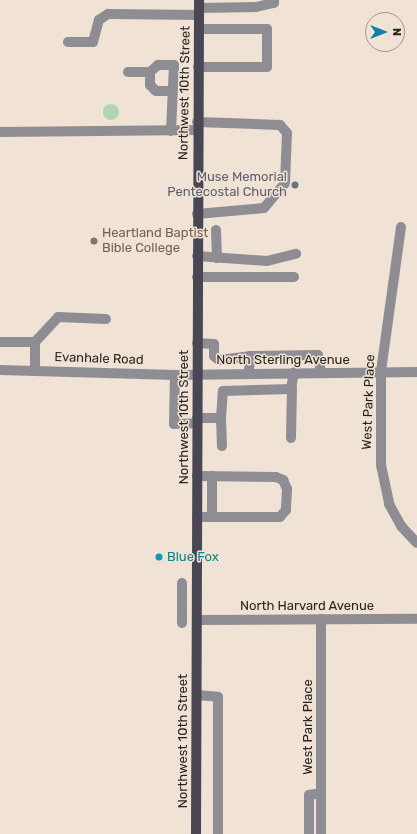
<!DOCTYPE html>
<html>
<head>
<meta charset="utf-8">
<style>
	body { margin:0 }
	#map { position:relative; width:417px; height:834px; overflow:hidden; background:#f0e2d5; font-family:Rubik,sans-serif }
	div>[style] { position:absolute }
	.green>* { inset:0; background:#b1d4b5 }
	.round { border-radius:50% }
	.minor>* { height:10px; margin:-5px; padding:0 5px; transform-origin:5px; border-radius:5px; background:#8f8d94 }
	.major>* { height:10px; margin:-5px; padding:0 5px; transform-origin:5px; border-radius:5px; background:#494753 }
	.dots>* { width:11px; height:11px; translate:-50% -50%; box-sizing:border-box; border:2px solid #f0e2d5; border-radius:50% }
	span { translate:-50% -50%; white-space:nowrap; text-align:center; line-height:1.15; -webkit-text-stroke:3px #f0e2d5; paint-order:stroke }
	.street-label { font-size:13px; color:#2a2420 }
	.worship-label { font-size:13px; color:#5b616d }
	.right { translate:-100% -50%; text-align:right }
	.education-label { font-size:13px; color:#785e54 }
	.left { translate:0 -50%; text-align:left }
	.culture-label { font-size:13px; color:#0d838f }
	.north { position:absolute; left:365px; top:12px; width:40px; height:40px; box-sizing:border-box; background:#f0e2d5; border:1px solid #a1968d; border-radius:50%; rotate:90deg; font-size:11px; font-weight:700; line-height:16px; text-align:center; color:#2a2420 }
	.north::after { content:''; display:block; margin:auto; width:14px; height:18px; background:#0482a7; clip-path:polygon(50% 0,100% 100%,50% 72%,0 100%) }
</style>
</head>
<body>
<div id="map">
	<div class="green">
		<div class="round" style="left:103px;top:104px;width:16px;height:16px"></div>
	</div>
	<div class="minor">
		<div style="left:199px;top:8px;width:57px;rotate:-1deg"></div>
		<div style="left:256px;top:7px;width:18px;rotate:-13deg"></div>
		<div style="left:274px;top:3px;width:3px;rotate:-90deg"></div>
		<div style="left:68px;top:42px;width:25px"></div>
		<div style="left:93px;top:42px;width:23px;rotate:-75deg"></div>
		<div style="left:99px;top:20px;width:11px;rotate:-34deg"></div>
		<div style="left:108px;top:14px;width:91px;rotate:0.6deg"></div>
		<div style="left:198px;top:67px;width:69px"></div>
		<div style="left:267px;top:67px;width:38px;rotate:-90deg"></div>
		<div style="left:267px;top:29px;width:68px;rotate:180deg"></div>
		<div style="left:128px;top:72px;width:22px"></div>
		<div style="left:150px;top:72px;width:11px;rotate:-41deg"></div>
		<div style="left:158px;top:65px;width:16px"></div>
		<div style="left:174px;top:65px;width:66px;rotate:92.6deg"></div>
		<div style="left:150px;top:72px;width:13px;rotate:90deg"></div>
		<div style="left:150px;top:85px;width:8px;rotate:45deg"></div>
		<div style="left:156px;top:91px;width:15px"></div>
		<div style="left:0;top:132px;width:197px;rotate:-0.6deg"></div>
		<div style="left:197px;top:214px;width:67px;rotate:-5.1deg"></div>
		<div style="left:264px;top:208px;width:33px;rotate:-50deg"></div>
		<div style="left:285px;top:183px;width:50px;rotate:-87.7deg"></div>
		<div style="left:287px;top:133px;width:11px;rotate:-131deg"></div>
		<div style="left:280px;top:125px;width:83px;rotate:-177.9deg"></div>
		<div style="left:401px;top:227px;width:146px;rotate:97.9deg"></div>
		<div style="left:381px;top:372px;width:93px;rotate:90deg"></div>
		<div style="left:381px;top:465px;width:40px;rotate:78deg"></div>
		<div style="left:389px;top:504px;width:25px;rotate:61deg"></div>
		<div style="left:401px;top:526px;width:23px;rotate:47deg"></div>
		<div style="left:216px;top:230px;width:28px;rotate:88deg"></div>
		<div style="left:197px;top:256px;width:70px;rotate:4.1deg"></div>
		<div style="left:267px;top:261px;width:30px;rotate:-14deg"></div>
		<div style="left:197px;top:277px;width:97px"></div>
		<div style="left:0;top:342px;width:35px"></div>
		<div style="left:35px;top:342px;width:34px;rotate:-47deg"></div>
		<div style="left:58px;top:317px;width:48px;rotate:2.4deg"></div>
		<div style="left:197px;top:343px;width:17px;rotate:3deg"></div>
		<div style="left:214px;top:344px;width:12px;rotate:90deg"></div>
		<div style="left:214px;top:356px;width:6px;rotate:39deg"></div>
		<div style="left:219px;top:360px;width:31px;rotate:-7deg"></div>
		<div style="left:0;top:370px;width:175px;rotate:1.6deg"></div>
		<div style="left:175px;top:375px;width:242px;rotate:-0.7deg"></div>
		<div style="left:35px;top:371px;width:29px;rotate:-90deg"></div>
		<div style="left:249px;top:373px;width:17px;rotate:-87deg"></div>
		<div style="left:250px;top:356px;width:68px;rotate:-0.8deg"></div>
		<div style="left:318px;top:355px;width:17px;rotate:80deg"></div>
		<div style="left:175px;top:375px;width:49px;rotate:91.2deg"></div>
		<div style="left:174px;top:424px;width:23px;rotate:-2deg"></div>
		<div style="left:197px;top:418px;width:24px"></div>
		<div style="left:221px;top:418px;width:27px;rotate:-86deg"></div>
		<div style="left:223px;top:391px;width:68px;rotate:-1.7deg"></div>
		<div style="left:291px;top:389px;width:17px;rotate:-80deg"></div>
		<div style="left:221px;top:418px;width:28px;rotate:88deg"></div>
		<div style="left:291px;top:438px;width:50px;rotate:-88.9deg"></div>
		<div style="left:197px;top:476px;width:79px;rotate:0.7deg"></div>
		<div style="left:276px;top:477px;width:8px;rotate:23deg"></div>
		<div style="left:283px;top:480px;width:10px;rotate:66deg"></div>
		<div style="left:287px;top:489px;width:21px;rotate:93deg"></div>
		<div style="left:286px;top:510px;width:9px;rotate:131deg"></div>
		<div style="left:280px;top:517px;width:83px;rotate:180deg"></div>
		<div style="left:212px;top:476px;width:41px;rotate:90deg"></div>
		<div style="left:182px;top:583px;width:40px;rotate:90deg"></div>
		<div style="left:197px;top:620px;width:220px;rotate:-0.3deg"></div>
		<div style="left:197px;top:695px;width:21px;rotate:5deg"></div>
		<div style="left:218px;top:697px;width:137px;rotate:90deg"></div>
		<div style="left:309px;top:834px;width:39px;rotate:-90deg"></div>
		<div style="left:309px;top:795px;width:12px;rotate:-9deg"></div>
		<div style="left:321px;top:834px;width:215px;rotate:-90deg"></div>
	</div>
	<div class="major">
		<div style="left:196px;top:834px;width:834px;rotate:-89.79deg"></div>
	</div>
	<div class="dots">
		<div style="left:295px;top:185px;background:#6b7280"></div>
		<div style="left:94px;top:241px;background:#8d6e63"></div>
		<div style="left:159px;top:557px;background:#0f9aa8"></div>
	</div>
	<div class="street-label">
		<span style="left:185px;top:93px;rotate:-89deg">Northwest 10th Street</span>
		<span style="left:99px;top:359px;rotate:2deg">Evanhale Road</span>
		<span style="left:283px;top:360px">North Sterling Avenue</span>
		<span style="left:369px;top:402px;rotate:-88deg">West Park Place</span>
		<span style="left:184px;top:417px;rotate:-90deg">Northwest 10th Street</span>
		<span style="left:307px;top:606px">North Harvard Avenue</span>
		<span style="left:308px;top:727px;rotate:-90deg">West Park Place</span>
		<span style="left:183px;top:741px;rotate:-90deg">Northwest 10th Street</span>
	</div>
	<div class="worship-label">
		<span class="right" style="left:287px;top:185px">Muse Memorial<br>Pentecostal Church</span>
	</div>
	<div class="education-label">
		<span class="left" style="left:102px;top:241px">Heartland Baptist<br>Bible College</span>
	</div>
	<div class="culture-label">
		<span class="left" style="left:167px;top:557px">Blue Fox</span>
	</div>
	<div class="north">N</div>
</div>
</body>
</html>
